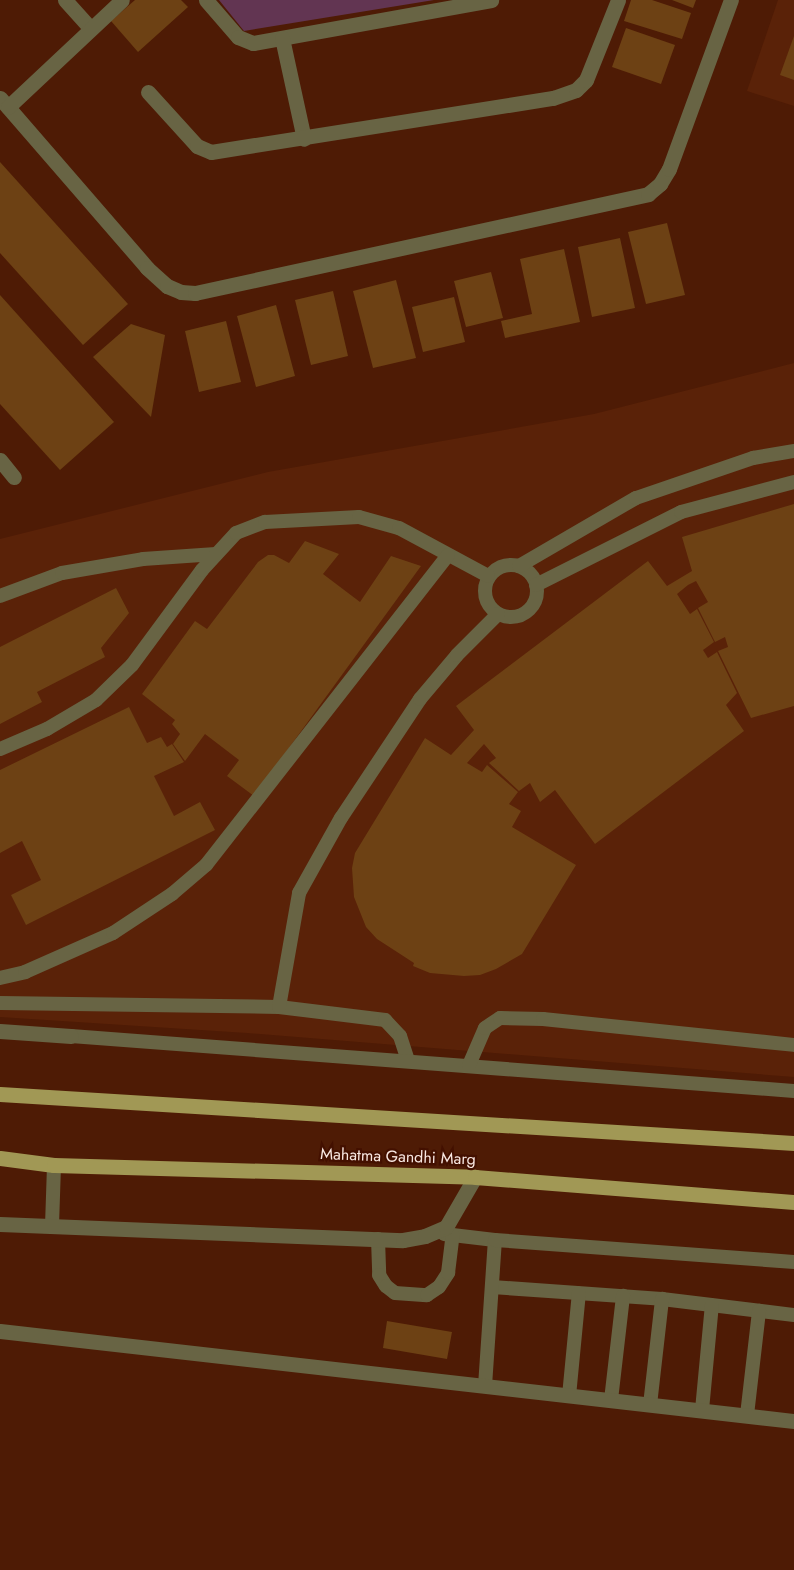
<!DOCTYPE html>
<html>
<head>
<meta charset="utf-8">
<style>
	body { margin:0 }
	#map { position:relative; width:794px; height:1570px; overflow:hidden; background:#4e1b05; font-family:Jost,sans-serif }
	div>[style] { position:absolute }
	.built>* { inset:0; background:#5a2208 }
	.green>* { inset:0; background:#623552 }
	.building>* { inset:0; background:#6d4114 }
	.service>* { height:14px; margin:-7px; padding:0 7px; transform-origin:7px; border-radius:7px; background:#686444 }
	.service>.ring { margin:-7px; padding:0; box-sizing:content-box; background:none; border:14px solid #686444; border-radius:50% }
	.minor>* { height:15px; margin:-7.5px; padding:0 7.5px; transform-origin:7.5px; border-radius:7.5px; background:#686444 }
	.primary>* { height:15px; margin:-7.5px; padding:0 7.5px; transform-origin:7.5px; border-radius:7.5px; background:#a19855 }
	span { translate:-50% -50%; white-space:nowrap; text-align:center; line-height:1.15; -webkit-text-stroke:4.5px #431000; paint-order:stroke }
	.street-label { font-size:16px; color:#f9e8e2 }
</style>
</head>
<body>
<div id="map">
	<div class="built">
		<div style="clip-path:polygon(778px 0,794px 0,794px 106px,747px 91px)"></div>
		<div style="clip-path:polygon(794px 363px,794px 1077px,247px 1033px,0 1017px,0 539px,268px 472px,594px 414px)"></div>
	</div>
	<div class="green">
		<div style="clip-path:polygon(219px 0,434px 0,244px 31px)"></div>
	</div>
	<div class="building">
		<div style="clip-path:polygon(135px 0,181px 0,188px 7px,138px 52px,111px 21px)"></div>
		<div style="clip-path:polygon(631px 0,652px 0,691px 13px,682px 39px,624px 21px)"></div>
		<div style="clip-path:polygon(672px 0,696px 0,693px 8px)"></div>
		<div style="clip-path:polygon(626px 28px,675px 45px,661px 84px,612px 67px)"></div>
		<div style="clip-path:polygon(794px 36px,794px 80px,780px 75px)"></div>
		<div style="clip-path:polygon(0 162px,128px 304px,83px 345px,0 253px)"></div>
		<div style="clip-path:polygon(667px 223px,685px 295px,646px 304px,628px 232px)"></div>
		<div style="clip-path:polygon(620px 238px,635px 308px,592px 317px,578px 247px)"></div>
		<div style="clip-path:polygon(564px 249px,580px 322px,505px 338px,501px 321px,532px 314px,520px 259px)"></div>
		<div style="clip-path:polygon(491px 272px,503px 318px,466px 327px,454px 281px)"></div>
		<div style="clip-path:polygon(396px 280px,416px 358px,373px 368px,353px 291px)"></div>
		<div style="clip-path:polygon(333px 291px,348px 356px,311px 365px,295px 300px)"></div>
		<div style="clip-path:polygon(0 295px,114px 422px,60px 470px,0 404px)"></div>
		<div style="clip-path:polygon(454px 297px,465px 342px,423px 352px,412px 307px)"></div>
		<div style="clip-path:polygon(276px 305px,295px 376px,256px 387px,237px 316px)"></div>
		<div style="clip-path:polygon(226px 321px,241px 382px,199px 392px,185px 331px)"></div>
		<div style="clip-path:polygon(131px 324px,165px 335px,151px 417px,93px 357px)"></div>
		<div style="clip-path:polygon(794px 504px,794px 706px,751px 718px,718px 651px,728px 647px,725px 637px,715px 642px,698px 608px,708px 602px,696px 581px,688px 585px,677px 594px,690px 614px,697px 609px,714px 642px,703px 650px,708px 658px,717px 652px,737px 693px,726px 705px,744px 731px,595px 844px,555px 790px,540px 802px,530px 783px,519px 791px,489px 763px,496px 758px,484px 744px,467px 763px,482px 772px,487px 765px,518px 792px,509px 804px,521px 811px,512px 827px,576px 865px,522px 954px,496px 969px,480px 975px,464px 976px,430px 973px,413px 966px,414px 963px,377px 939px,366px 927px,354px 897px,352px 868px,355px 853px,425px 738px,451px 755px,474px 730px,456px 706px,648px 561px,667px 586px,692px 571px,682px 537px)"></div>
		<div style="clip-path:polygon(305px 541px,339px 554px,323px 574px,360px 602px,391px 556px,421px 566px,254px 796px,227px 776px,239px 760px,205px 734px,185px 761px,173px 744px,180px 734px,172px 724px,175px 720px,142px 694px,195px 621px,207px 629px,258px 562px,268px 555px,274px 555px,289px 563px)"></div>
		<div style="clip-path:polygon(116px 588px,129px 613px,101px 648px,105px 657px,37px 692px,42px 702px,0 724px,0 647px)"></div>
		<div style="clip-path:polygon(129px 707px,147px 743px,161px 737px,167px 747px,172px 744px,184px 762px,154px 776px,174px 816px,200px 802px,215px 830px,26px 925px,11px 895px,41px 880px,22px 841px,0 853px,0 770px)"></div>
		<div style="clip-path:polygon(387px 1321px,452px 1332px,447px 1359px,383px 1348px)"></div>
	</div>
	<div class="service">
		<div class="ring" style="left:485px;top:565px;width:38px;height:38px"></div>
		<div style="left:519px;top:566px;width:135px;rotate:-30.2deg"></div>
		<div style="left:636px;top:498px;width:124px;rotate:-18.9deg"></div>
		<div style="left:753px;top:458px;width:42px;rotate:-9.7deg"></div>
		<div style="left:536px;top:585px;width:162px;rotate:-26.7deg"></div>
		<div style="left:681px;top:512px;width:117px;rotate:-14.9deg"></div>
		<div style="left:0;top:596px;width:66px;rotate:-20.4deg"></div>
		<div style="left:62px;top:573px;width:82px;rotate:-9.8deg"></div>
		<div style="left:143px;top:559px;width:73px;rotate:-3.9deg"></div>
		<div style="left:0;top:749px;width:51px;rotate:-23.1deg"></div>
		<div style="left:47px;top:729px;width:57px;rotate:-30.6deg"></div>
		<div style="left:96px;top:700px;width:50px;rotate:-44.2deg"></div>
		<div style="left:132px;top:665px;width:118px;rotate:-53.6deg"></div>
		<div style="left:202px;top:570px;width:50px;rotate:-47.4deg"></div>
		<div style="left:236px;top:533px;width:31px;rotate:-21deg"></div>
		<div style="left:265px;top:522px;width:94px;rotate:-3deg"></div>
		<div style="left:359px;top:517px;width:41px;rotate:15.4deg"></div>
		<div style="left:399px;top:528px;width:101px;rotate:28.3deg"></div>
		<div style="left:0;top:978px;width:26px;rotate:-13deg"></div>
		<div style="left:25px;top:972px;width:96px;rotate:-23.9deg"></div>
		<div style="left:113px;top:933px;width:71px;rotate:-33.5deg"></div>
		<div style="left:172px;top:894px;width:45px;rotate:-40.5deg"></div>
		<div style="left:206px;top:865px;width:393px;rotate:-52deg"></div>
		<div style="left:0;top:1003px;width:279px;rotate:0.8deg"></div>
		<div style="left:279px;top:1007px;width:107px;rotate:7deg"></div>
		<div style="left:385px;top:1020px;width:22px;rotate:47deg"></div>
		<div style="left:400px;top:1036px;width:25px;rotate:72deg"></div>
		<div style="left:279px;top:1007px;width:116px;rotate:-80deg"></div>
		<div style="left:299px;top:893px;width:86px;rotate:-60.8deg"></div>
		<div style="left:341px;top:818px;width:143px;rotate:-56.4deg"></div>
		<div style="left:420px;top:699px;width:57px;rotate:-49.9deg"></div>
		<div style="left:457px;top:655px;width:58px;rotate:-45deg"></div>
		<div style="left:71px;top:1036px;width:725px;rotate:4.35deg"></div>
		<div style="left:469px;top:1065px;width:40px;rotate:-66.6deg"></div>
		<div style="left:485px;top:1028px;width:18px;rotate:-34deg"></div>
		<div style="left:500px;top:1018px;width:43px;rotate:1.3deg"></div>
		<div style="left:543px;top:1019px;width:252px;rotate:5.9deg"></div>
		<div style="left:52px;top:1226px;width:61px;rotate:-88.1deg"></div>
		<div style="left:444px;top:1234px;width:51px;rotate:6.7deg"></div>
		<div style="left:378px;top:1239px;width:36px;rotate:88deg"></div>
		<div style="left:379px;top:1275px;width:13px;rotate:58deg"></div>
		<div style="left:386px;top:1286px;width:11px;rotate:38deg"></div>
		<div style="left:395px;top:1293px;width:32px;rotate:4deg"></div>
		<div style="left:427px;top:1295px;width:14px;rotate:-34deg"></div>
		<div style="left:439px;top:1287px;width:17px;rotate:-57deg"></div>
		<div style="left:448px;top:1273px;width:38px;rotate:-83deg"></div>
		<div style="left:492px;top:1287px;width:170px;rotate:4deg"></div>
		<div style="left:662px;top:1299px;width:133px;rotate:6.9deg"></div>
		<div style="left:485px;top:1386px;width:146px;rotate:-86.1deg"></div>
		<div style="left:495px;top:1240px;width:300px;rotate:4.2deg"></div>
		<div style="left:569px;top:1396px;width:103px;rotate:-84.5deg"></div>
		<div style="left:611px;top:1400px;width:105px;rotate:-83.4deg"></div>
		<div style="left:650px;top:1405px;width:107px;rotate:-83.5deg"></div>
		<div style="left:702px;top:1410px;width:105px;rotate:-84.6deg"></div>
		<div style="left:747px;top:1415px;width:105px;rotate:-83.4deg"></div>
	</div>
	<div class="minor">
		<div style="left:65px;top:0;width:38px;rotate:48deg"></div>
		<div style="left:206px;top:0;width:49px;rotate:49.1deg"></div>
		<div style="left:238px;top:37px;width:16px;rotate:22deg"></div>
		<div style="left:253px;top:43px;width:242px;rotate:-10.2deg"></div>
		<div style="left:282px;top:38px;width:103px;rotate:77.7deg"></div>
		<div style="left:148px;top:92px;width:73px;rotate:47.8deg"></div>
		<div style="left:197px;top:146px;width:15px;rotate:23deg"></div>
		<div style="left:211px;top:152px;width:346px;rotate:-9deg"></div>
		<div style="left:553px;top:98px;width:24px;rotate:-19deg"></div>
		<div style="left:576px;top:90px;width:14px;rotate:-45deg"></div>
		<div style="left:586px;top:80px;width:86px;rotate:-68.2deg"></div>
		<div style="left:0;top:98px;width:225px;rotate:49.1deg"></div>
		<div style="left:147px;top:268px;width:27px;rotate:42deg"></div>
		<div style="left:167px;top:286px;width:15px;rotate:23deg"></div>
		<div style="left:181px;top:292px;width:14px;rotate:4deg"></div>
		<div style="left:195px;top:293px;width:464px;rotate:-12.3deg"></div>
		<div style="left:648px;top:194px;width:16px;rotate:-40deg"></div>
		<div style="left:660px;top:184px;width:17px;rotate:-59deg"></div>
		<div style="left:669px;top:169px;width:180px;rotate:-69.9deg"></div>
		<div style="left:8px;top:107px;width:156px;rotate:-43.2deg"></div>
		<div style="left:0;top:460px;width:22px;rotate:51deg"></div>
		<div style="left:0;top:1031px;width:71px;rotate:4deg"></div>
		<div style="left:0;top:1224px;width:403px;rotate:2.3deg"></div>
		<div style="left:403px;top:1240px;width:22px;rotate:-10deg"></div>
		<div style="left:425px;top:1236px;width:23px;rotate:-23deg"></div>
		<div style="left:446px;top:1227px;width:58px;rotate:-59.9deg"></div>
		<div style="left:0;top:1331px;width:799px;rotate:6.47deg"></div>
	</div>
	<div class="primary">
		<div style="left:0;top:1094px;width:796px;rotate:3.53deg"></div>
		<div style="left:0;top:1158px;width:54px;rotate:7.4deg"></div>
		<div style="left:54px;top:1165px;width:421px;rotate:1.6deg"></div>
		<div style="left:475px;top:1177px;width:320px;rotate:4.5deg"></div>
	</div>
	<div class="street-label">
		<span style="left:398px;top:1157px;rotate:2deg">Mahatma Gandhi Marg</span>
	</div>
</div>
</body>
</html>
